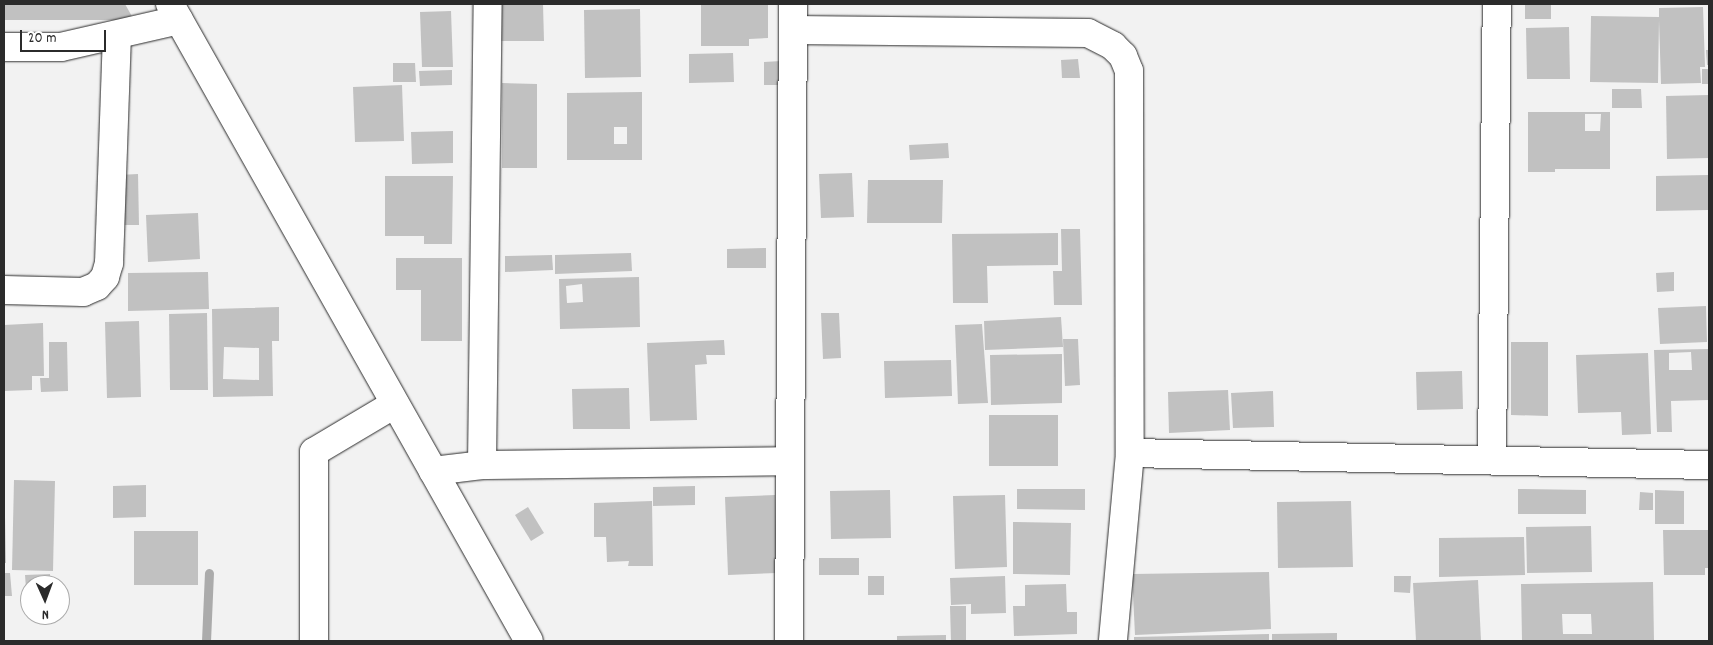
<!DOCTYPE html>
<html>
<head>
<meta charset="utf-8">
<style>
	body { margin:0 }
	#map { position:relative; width:1713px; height:645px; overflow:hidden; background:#f2f2f2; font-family:Dekko,sans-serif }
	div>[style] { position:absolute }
	.stream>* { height:9px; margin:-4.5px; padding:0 4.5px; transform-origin:4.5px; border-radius:4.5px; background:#ababab }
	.building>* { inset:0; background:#c1c1c1 }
	.roads { filter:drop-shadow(0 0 1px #2b2b2b) drop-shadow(0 0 1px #2b2b2b) }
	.street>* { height:28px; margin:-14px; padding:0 14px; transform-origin:14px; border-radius:14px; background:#fff }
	span { translate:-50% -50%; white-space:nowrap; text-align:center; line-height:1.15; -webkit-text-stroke:4px #fff; paint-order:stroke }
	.frame { position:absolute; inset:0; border:5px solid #2b2b2b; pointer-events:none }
	.north { position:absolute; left:20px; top:575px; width:50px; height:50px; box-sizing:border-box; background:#fff; border:1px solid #aaa; border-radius:50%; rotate:178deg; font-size:14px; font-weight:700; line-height:20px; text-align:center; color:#2b2b2b }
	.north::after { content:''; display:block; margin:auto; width:18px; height:22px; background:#2b2b2b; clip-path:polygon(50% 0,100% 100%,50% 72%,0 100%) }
	.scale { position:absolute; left:20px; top:30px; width:86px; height:22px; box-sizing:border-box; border:2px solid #2b2b2b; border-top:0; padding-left:6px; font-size:15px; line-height:18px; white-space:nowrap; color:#2b2b2b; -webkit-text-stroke:4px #fff; paint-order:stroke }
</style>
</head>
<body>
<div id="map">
	<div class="stream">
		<div style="left:206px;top:641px;width:68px;rotate:-87.5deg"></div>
	</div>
	<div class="building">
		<div style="clip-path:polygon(4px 4px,125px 4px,134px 20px,4px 20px)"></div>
		<div style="clip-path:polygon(499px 4px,543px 4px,544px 41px,499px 41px)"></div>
		<div style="clip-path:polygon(701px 4px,768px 4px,768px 38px,749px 39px,749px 46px,701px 46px)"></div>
		<div style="clip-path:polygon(1525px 4px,1551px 4px,1551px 19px,1525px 19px)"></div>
		<div style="clip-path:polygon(1703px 7px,1705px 67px,1700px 67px,1701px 83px,1661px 84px,1659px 20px,1658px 83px,1590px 82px,1591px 16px,1659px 17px,1659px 8px)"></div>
		<div style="clip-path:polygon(640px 9px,641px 77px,585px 78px,584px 10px)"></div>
		<div style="clip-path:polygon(451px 11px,453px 67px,422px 67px,420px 12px)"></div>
		<div style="clip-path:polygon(1569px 27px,1570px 79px,1527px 79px,1526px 28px)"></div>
		<div style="clip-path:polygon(1706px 50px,1709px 50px,1709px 65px,1707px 65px)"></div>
		<div style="clip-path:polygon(733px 53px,734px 82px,689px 83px,689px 54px)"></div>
		<div style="clip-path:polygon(1078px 59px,1080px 78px,1062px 78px,1061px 60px)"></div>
		<div style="clip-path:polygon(781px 61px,782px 85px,764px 85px,764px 62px)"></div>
		<div style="clip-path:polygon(393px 63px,415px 63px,416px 82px,393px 82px)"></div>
		<div style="clip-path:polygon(1702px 69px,1709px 69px,1709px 84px,1702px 84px)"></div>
		<div style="clip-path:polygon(452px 70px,452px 85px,420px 86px,419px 71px)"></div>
		<div style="clip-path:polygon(502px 83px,537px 84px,537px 168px,502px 168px)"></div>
		<div style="clip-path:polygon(402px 85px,404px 141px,355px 142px,353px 87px)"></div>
		<div style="clip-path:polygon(1612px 89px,1641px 89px,1642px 108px,1612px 108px)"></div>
		<div style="clip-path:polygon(evenodd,642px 92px,642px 160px,567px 160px,567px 93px,642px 92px,614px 127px,627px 127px,627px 144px,614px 144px,614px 127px)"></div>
		<div style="clip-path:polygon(1709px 95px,1709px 158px,1667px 159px,1666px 96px)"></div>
		<div style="clip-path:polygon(evenodd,1528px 112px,1610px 112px,1610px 169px,1555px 169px,1555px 172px,1528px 172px,1528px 112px,1585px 114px,1601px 114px,1600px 131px,1585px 131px,1585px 114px)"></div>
		<div style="clip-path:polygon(453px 131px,453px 163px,412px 164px,411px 132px)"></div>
		<div style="clip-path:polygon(948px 143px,949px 158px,910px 160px,909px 145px)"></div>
		<div style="clip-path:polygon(852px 173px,854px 217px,821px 218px,819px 174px)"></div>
		<div style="clip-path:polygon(138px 174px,139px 225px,119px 225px,118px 175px)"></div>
		<div style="clip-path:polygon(1708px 175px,1708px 210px,1656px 211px,1656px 176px)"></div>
		<div style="clip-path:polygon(385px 176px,453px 176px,452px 244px,424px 244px,424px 236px,385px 236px)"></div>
		<div style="clip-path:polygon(868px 180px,943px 180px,942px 223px,867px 223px)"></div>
		<div style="clip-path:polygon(198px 213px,200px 259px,148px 262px,146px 215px)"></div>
		<div style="clip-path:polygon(1061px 229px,1080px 229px,1082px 305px,1054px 305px,1053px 271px,1062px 271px)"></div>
		<div style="clip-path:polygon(1058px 233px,1058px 265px,987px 266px,988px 303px,953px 303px,952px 234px)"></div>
		<div style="clip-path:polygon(766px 248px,766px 268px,727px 268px,727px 249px)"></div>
		<div style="clip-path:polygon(631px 253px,632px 271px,555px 274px,555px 255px)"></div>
		<div style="clip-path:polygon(552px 255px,553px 270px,505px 272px,505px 256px)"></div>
		<div style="clip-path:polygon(396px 258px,462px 258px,462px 341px,421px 341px,421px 290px,396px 290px)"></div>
		<div style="clip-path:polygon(208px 272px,209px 309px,128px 311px,128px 273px)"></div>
		<div style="clip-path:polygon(1674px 272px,1674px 291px,1657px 292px,1656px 273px)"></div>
		<div style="clip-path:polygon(evenodd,639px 277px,640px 327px,560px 329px,559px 279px,639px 277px,582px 284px,583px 302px,567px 303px,566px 286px,582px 284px)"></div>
		<div style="clip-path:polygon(1706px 306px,1707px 342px,1660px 344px,1658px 308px)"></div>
		<div style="clip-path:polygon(evenodd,279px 307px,279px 341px,272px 341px,273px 396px,213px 397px,212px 309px,279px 307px,224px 347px,259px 348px,259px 380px,223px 379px,224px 347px)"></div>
		<div style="clip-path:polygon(207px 313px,208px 390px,170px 390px,169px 314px)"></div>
		<div style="clip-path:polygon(821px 313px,839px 313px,841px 358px,823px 359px)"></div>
		<div style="clip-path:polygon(1061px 317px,1063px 347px,985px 350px,984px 321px)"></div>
		<div style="clip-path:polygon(139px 321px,141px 397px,107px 398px,105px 322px)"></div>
		<div style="clip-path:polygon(43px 323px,44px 376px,32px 376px,32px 390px,4px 391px,4px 325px)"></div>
		<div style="clip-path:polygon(982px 324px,988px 403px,958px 404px,955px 325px)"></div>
		<div style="clip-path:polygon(1063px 339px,1078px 339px,1080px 385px,1065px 386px)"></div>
		<div style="clip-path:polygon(724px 340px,725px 355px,706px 355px,707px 364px,695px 365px,697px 420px,650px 421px,647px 343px)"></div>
		<div style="clip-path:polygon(49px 342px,67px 342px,68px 391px,41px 392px,40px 378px,49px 378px)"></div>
		<div style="clip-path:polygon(1511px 342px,1548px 342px,1548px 416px,1511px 415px)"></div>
		<div style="clip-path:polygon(evenodd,1709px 349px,1709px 400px,1671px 401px,1672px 432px,1657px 432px,1654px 350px,1709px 349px,1691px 352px,1692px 370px,1669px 370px,1669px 353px,1691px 352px)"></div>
		<div style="clip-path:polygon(1648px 353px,1651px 434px,1622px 435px,1621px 412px,1578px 413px,1576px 355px)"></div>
		<div style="clip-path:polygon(1062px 354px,1062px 403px,991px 405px,990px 355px)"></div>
		<div style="clip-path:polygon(951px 360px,952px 396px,885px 398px,884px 361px)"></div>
		<div style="clip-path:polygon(1462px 371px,1463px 409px,1417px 410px,1416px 372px)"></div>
		<div style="clip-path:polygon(629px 388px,630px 429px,573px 429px,572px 389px)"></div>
		<div style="clip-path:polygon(1228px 390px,1230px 430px,1169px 433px,1168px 392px)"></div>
		<div style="clip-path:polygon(1273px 391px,1274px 427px,1233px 428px,1231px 393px)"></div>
		<div style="clip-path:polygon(989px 415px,1058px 415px,1058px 466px,989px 466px)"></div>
		<div style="clip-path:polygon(14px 480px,55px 481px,53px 571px,12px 570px)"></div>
		<div style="clip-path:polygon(146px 485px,146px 517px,113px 518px,113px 486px)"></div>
		<div style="clip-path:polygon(695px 486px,695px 505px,653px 506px,653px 487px)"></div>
		<div style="clip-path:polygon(1017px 489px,1085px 489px,1085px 510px,1017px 509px)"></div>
		<div style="clip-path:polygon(1518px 489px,1586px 490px,1586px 514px,1518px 514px)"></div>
		<div style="clip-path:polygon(890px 490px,891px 538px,831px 539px,830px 491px)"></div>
		<div style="clip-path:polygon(1655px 490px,1684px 491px,1684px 524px,1655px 524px)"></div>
		<div style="clip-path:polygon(1640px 492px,1653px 493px,1653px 510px,1639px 510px)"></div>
		<div style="clip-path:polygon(775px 495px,777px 573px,728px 575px,725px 497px)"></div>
		<div style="clip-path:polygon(1005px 495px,1007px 567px,955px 569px,953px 496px)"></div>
		<div style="clip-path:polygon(652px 501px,653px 566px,628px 566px,629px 561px,607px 562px,606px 537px,594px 537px,594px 503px)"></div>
		<div style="clip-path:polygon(1351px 501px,1353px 567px,1278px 568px,1277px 502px)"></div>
		<div style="clip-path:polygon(528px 507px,544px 533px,531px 541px,515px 515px)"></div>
		<div style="clip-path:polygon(4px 517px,5px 517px,6px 563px,4px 563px)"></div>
		<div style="clip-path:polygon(1013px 522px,1071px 523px,1070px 575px,1013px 574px)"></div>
		<div style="clip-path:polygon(1591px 526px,1592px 572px,1527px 573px,1526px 527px)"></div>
		<div style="clip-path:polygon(1663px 530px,1709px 530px,1709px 568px,1705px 568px,1705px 575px,1664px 575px)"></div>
		<div style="clip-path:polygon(134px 531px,198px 531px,198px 585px,134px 585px)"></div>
		<div style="clip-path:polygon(1524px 537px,1525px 575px,1439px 577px,1439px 538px)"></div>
		<div style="clip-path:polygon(819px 558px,859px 558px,859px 575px,819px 575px)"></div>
		<div style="clip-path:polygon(1269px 572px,1271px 629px,1135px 635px,1132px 574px)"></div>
		<div style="clip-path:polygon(4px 573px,10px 573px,12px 596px,4px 596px)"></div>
		<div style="clip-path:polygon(50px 574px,50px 585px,30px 585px,30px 601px,27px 601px,25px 575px)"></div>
		<div style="clip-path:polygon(868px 576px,884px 576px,884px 595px,868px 595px)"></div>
		<div style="clip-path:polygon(1005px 576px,1006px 613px,971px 614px,971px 604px,951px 605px,950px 578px)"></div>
		<div style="clip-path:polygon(1394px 576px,1411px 576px,1410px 593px,1394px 592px)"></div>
		<div style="clip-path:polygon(1478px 580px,1481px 641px,1416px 641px,1413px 583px)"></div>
		<div style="clip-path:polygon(evenodd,1653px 582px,1654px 641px,1522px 641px,1521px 584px,1653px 582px,1562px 614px,1591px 614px,1592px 634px,1563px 634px,1562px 614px)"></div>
		<div style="clip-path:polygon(1066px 584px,1067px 612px,1077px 612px,1077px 634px,1014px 636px,1013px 606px,1025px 606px,1025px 585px)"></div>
		<div style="clip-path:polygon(950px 606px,966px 606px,966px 641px,951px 641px)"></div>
		<div style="clip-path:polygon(1337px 633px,1337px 641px,1272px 641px,1272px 634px)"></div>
		<div style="clip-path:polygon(1269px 634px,1269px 641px,1134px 641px,1134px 637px)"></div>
		<div style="clip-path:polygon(946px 635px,946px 641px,897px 641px,897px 636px)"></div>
	</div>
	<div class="roads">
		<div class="street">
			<div style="left:170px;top:4px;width:731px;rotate:60.6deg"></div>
			<div style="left:793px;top:30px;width:295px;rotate:0.6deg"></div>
			<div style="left:1088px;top:33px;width:28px;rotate:27deg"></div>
			<div style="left:1113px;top:46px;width:14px;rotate:45deg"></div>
			<div style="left:1123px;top:56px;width:16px;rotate:68deg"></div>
			<div style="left:1129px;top:71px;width:382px;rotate:89.9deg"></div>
			<div style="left:1130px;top:453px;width:189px;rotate:95.2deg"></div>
			<div style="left:4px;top:47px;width:57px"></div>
			<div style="left:61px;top:47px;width:121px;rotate:-12.9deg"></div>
			<div style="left:4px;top:290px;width:79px;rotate:1.5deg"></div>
			<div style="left:83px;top:292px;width:15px;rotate:-23deg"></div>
			<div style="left:97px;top:286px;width:12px;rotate:-48deg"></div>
			<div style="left:105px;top:277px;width:15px;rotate:-74deg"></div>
			<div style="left:109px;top:263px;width:227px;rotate:-88deg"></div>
			<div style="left:1130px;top:453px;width:579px;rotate:1.19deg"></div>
			<div style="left:1492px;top:459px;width:455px;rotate:-89.4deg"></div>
			<div style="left:482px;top:465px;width:461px;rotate:-89.3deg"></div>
			<div style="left:433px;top:471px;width:49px;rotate:-7deg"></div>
			<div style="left:482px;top:465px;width:308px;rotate:-0.7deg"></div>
			<div style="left:314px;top:641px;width:189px;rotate:-90deg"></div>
			<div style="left:314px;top:452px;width:94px;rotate:-30.7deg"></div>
			<div style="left:789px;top:641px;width:637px;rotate:-89.64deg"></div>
		</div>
	</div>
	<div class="frame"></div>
	<div class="north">N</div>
	<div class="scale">20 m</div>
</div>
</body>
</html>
